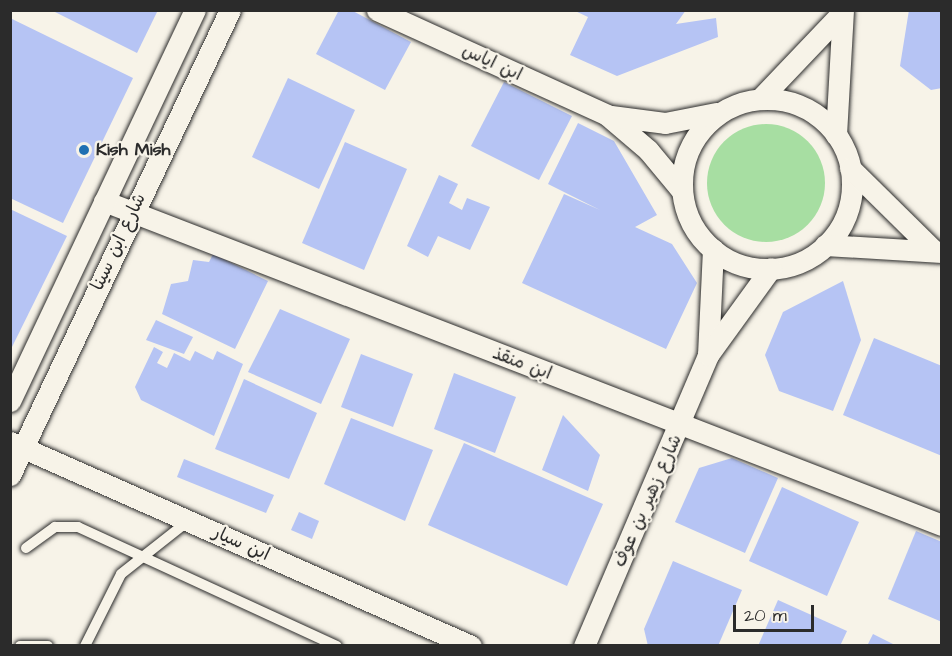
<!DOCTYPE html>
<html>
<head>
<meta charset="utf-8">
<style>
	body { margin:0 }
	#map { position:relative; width:952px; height:656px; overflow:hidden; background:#f7f3e8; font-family:"Architects Daughter","Playpen Sans Arabic",sans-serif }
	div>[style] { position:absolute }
	.green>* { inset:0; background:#a7dea2 }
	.round { border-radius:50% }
	.building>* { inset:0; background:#b6c4f4 }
	.roads { filter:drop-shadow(0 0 2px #2b2b2b) drop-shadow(0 0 2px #2b2b2b) }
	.service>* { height:10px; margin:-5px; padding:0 5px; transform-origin:5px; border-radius:5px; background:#f7f3e8 }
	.minor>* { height:21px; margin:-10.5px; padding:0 10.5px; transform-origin:10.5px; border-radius:10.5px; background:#f7f3e8 }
	.minor>.ring { margin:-10.5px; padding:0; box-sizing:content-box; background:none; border:21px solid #f7f3e8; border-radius:50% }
	.dots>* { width:16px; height:16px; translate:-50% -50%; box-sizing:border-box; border:3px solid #f7f3e8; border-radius:50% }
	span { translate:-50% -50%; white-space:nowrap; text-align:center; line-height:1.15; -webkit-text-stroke:4.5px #f7f3e8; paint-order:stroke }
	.street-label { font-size:18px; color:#2b2b2b }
	.poi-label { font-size:18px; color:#2b2b2b; font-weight:700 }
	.left { translate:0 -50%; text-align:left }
	.frame { position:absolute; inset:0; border:12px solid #2b2b2b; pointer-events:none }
	.scale { position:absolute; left:733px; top:605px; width:81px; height:27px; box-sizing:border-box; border:3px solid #2b2b2b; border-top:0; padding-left:8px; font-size:18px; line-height:21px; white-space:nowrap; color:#2b2b2b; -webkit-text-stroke:4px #f7f3e8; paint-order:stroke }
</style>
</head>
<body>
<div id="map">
	<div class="green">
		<div class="round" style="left:707px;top:124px;width:118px;height:118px"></div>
	</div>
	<div class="building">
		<div style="clip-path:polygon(51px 10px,158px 10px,137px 53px)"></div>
		<div style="clip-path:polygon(339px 10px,351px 10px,411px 42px,385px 90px,316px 54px)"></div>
		<div style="clip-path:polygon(573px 10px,686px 10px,676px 24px,716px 18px,718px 37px,617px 76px,570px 55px,588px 17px)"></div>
		<div style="clip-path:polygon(909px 10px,942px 10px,942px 88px,931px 90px,900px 66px)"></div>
		<div style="clip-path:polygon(10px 18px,133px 78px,63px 223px,10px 198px)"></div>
		<div style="clip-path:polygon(288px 78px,355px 110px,319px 189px,252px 157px)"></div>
		<div style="clip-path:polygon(504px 82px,572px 116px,539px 180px,471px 146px)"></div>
		<div style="clip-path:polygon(578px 123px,614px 141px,657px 215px,635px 227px,672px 244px,697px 283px,666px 349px,522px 283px,564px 194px,600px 210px,548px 184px)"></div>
		<div style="clip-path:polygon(345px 142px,407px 169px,364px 270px,302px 243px)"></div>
		<div style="clip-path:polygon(439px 175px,458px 184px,449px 203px,462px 210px,467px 198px,490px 207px,470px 250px,438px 236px,428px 257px,407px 246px)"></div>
		<div style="clip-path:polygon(10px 209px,67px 236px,10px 351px)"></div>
		<div style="clip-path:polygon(213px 254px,268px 281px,235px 349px,162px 314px,171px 284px,188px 281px,193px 260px,209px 262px)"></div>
		<div style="clip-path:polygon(843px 281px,861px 340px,833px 411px,779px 391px,765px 355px,783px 312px)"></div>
		<div style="clip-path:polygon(280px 309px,350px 339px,321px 404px,248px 372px)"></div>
		<div style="clip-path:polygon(156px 320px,193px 337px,184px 354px,146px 340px)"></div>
		<div style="clip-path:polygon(874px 338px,942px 366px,942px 456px,843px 415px)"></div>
		<div style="clip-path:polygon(154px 347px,163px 352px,157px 363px,167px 368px,174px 353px,190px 361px,195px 351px,213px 360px,217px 351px,243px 364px,214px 436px,141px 400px,135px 387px)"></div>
		<div style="clip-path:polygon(361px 354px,413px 374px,393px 427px,341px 407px)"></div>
		<div style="clip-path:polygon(454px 373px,516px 397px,495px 453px,434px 429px)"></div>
		<div style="clip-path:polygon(244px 379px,317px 413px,289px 479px,215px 449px)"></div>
		<div style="clip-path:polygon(563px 415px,600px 455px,588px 491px,542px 470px)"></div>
		<div style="clip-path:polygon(351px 418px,433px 450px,405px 521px,324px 484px)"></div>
		<div style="clip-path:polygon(464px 443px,603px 504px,567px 586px,428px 525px)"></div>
		<div style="clip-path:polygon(732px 458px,778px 478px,745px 553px,675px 522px,699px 468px)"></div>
		<div style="clip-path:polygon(184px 459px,274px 495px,266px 513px,177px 477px)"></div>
		<div style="clip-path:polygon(782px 487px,859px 522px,827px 596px,749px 561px)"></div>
		<div style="clip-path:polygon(299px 512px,319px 521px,312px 539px,291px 530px)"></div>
		<div style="clip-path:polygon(916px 531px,942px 542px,942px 622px,888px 599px)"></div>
		<div style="clip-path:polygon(673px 561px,742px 590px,718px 646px,648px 646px,644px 629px)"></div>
		<div style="clip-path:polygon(778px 600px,847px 631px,840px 646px,758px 646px)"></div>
		<div style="clip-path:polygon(873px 634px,897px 646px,867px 646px)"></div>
	</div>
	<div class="roads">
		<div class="service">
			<div style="left:26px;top:548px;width:36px;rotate:-36deg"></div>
			<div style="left:55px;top:527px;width:23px"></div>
			<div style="left:78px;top:527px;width:285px;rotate:24.7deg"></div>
			<div style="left:20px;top:646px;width:28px"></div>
			<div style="left:85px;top:646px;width:80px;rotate:-63.4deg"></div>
			<div style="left:121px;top:574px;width:85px;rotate:-38.3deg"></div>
		</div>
		<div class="minor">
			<div style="left:377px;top:10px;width:253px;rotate:24.5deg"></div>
			<div style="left:607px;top:115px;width:54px;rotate:40.5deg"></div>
			<div style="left:648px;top:150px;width:53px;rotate:50.3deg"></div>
			<div style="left:760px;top:99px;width:119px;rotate:-46.4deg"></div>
			<div class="ring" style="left:682px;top:99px;width:149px;height:149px"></div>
			<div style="left:611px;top:116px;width:54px;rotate:7.4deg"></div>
			<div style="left:665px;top:123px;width:52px;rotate:-11.1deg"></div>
			<div style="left:836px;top:135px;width:125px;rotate:-86.8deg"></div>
			<div style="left:850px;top:168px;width:115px;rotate:44.6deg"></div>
			<div style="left:104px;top:201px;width:898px;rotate:21.14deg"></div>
			<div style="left:825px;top:245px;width:117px;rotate:3.4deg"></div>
			<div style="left:708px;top:355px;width:106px;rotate:-87.3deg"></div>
			<div style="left:10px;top:401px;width:433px;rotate:-64.7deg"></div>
			<div style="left:10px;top:442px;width:504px;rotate:23.87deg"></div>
			<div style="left:10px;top:475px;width:514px;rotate:-64.68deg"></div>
			<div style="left:584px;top:646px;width:316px;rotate:-66.9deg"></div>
			<div style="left:708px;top:355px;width:107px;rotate:-54.1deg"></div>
		</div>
	</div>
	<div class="dots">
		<div style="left:84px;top:150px;background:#1f6fb2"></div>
	</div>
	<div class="street-label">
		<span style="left:492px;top:63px;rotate:25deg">ابن اياس</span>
		<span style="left:119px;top:242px;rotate:-65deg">شارع ابن سينا</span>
		<span style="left:522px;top:364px;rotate:21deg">ابن منقذ</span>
		<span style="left:648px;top:501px;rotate:-66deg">شارع زهير بن عوف</span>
		<span style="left:241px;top:544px;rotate:24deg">ابن سيار</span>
	</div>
	<div class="poi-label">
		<span class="left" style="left:96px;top:150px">Kish Mish</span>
	</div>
	<div class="frame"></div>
	<div class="scale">20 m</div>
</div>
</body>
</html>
